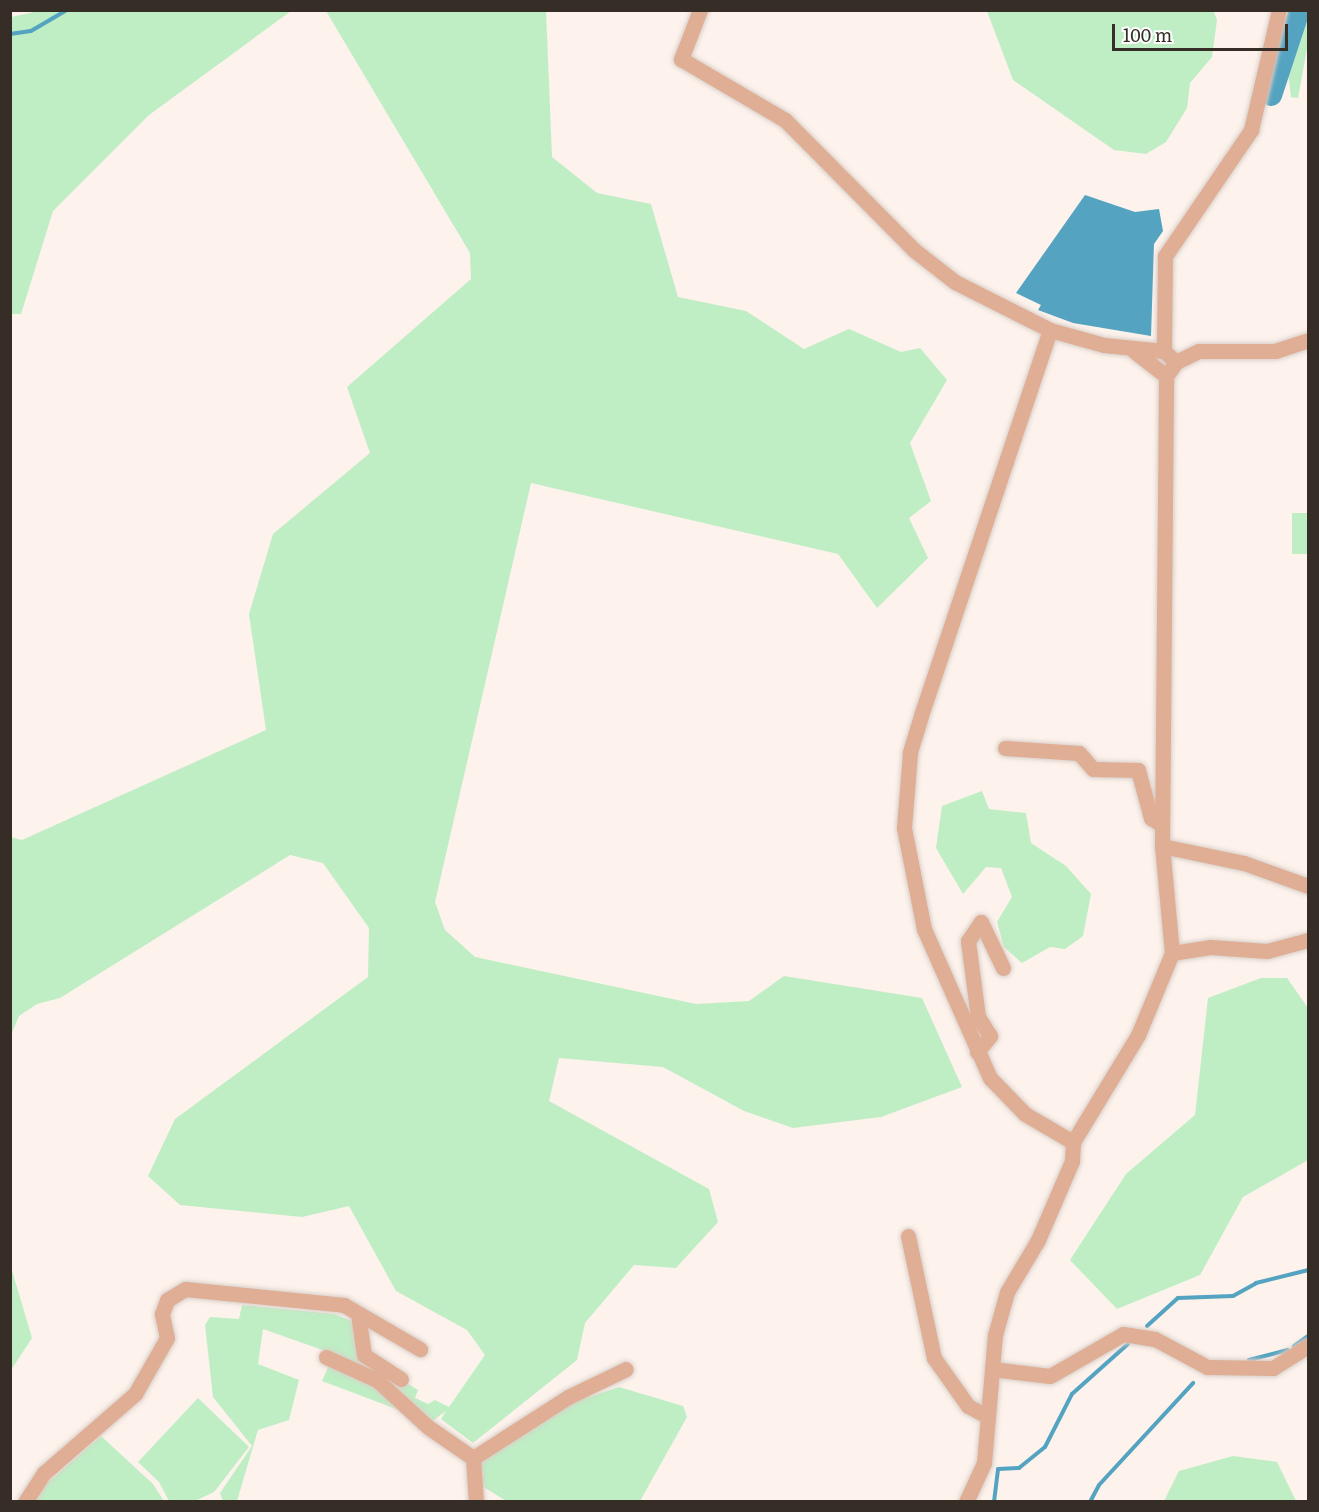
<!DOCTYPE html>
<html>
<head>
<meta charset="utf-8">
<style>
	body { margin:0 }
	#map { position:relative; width:1319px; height:1512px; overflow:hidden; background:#fdf2ec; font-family:Literata,serif }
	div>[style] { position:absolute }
	.green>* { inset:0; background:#bfeec4 }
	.water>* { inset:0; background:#53a3c1 }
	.stream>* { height:4px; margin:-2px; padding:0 2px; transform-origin:2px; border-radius:2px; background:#53a3c1 }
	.river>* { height:21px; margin:-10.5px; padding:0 10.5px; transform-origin:10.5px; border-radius:10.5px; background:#53a3c1 }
	.roads { filter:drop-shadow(0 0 2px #d9cfc9) drop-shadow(0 0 2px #d9cfc9) }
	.minor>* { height:15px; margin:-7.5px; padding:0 7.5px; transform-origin:7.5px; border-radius:7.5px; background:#dfae94 }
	span { translate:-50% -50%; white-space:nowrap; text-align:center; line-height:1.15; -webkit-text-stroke:4.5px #fff; paint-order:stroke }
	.frame { position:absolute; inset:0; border:12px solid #362d27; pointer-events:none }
	.scale { position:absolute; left:1112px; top:24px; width:176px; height:27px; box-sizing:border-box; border:3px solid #362d27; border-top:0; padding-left:8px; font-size:18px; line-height:21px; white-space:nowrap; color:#362d27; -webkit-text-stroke:4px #fff; paint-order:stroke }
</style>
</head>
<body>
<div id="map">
	<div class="green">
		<div style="clip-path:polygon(1213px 10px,1217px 20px,1212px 57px,1190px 83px,1187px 108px,1166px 142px,1146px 154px,1114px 150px,1013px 80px,987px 11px)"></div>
		<div style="clip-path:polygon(39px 11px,291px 11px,149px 115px,53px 211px,21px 314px,11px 314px,11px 17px)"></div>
		<div style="clip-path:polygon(326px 11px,546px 11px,552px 157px,597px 193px,651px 204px,678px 297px,746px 311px,804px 349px,849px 329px,901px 352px,920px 348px,947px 380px,910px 443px,931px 501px,909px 518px,928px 558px,877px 608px,838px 554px,531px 483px,435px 902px,445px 930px,475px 957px,696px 1004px,749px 1001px,784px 976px,922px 998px,962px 1087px,881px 1117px,793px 1128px,744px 1111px,663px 1067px,559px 1058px,549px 1101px,709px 1189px,718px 1222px,676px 1268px,634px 1265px,585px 1323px,577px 1360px,473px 1443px,441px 1419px,446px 1411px,431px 1422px,322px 1381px,334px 1354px,263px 1329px,258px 1364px,299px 1380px,289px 1420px,258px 1430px,237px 1501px,223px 1501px,220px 1493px,252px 1446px,213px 1397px,205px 1325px,210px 1317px,239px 1319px,242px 1305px,334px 1314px,354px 1322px,362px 1356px,418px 1390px,415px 1398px,428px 1404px,435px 1400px,449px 1407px,485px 1355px,467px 1330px,396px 1291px,349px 1206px,302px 1217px,180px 1205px,148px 1176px,175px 1119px,368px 977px,369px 928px,323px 863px,290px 855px,60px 998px,37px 1004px,19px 1016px,11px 1035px,11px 837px,22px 840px,266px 730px,249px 614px,273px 534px,370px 453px,347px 387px,471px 279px,470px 253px)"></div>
		<div style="clip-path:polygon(1308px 11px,1308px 43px,1298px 98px,1291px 97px,1288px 73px)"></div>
		<div style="clip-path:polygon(1292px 513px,1308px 513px,1308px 554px,1292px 554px)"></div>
		<div style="clip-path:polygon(982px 791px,989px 809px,1026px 813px,1031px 843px,1066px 866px,1091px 894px,1083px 936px,1065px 949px,1050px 947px,1022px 963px,1004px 947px,997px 922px,1012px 897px,1001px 868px,986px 867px,963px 894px,936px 848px,942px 806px)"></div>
		<div style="clip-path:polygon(1261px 978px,1287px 978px,1308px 1008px,1308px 1160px,1243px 1197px,1200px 1275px,1117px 1309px,1070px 1260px,1126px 1174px,1195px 1115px,1208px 998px)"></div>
		<div style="clip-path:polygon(11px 1267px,32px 1338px,11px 1370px,10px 1370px)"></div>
		<div style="clip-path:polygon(619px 1387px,683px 1406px,687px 1417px,640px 1501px,506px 1501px,479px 1484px,478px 1464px,488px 1450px,565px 1405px)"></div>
		<div style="clip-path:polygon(198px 1398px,249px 1447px,214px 1492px,195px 1501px,169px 1501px,159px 1482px,138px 1462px)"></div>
		<div style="clip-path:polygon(101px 1436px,153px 1484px,164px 1501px,35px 1502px,46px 1484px)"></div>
		<div style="clip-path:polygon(1233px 1456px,1277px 1462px,1296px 1501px,1164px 1501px,1179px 1471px)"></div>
	</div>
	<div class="water">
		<div style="clip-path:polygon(1085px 195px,1135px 212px,1159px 209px,1163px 231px,1154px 244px,1151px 336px,1073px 323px,1038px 310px,1041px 305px,1016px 293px)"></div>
	</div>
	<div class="stream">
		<div style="left:10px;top:34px;width:21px;rotate:-8deg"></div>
		<div style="left:31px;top:31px;width:42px;rotate:-30.3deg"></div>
		<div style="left:1147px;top:1326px;width:42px;rotate:-42.1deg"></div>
		<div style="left:1178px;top:1298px;width:55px;rotate:-2.1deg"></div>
		<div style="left:1233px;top:1296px;width:26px;rotate:-29deg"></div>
		<div style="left:1256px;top:1283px;width:54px;rotate:-14deg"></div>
		<div style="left:1294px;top:1346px;width:17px;rotate:-36deg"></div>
		<div style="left:1249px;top:1360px;width:40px;rotate:-14.4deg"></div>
		<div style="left:994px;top:1502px;width:33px;rotate:-83deg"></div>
		<div style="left:998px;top:1469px;width:21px;rotate:-3deg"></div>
		<div style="left:1019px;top:1468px;width:33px;rotate:-39deg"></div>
		<div style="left:1045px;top:1447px;width:59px;rotate:-63deg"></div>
		<div style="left:1072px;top:1394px;width:75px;rotate:-41.8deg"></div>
		<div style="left:1090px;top:1502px;width:19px;rotate:-62deg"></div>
		<div style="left:1099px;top:1485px;width:139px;rotate:-47.3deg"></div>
	</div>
	<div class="river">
		<div style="left:1271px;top:95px;width:89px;rotate:-71.8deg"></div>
	</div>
	<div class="roads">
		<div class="minor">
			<div style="left:700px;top:10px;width:53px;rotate:111.2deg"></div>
			<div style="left:681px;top:59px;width:121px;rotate:30.4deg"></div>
			<div style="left:785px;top:120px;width:183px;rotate:45.2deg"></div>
			<div style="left:914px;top:250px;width:52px;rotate:38deg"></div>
			<div style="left:955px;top:282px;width:106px;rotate:26.8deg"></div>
			<div style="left:1050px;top:330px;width:56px;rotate:15.5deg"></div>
			<div style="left:1104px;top:345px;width:60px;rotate:5.7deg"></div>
			<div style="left:1164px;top:351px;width:16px;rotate:43deg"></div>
			<div style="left:1050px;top:330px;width:407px;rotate:108.5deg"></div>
			<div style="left:921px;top:716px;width:39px;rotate:107deg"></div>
			<div style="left:910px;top:753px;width:75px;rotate:94.6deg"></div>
			<div style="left:904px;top:828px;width:103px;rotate:78.8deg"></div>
			<div style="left:924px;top:929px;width:163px;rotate:66.1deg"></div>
			<div style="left:990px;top:1078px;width:50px;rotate:45.8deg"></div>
			<div style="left:1025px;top:1114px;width:56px;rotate:30.3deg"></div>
			<div style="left:1134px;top:351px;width:41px;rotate:38deg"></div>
			<div style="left:1164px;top:351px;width:95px;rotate:-89.4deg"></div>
			<div style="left:1165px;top:256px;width:153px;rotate:-55.7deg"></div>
			<div style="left:1251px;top:130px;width:123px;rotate:-76.9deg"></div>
			<div style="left:1005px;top:748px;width:74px;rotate:3.9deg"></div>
			<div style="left:1079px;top:753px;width:21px;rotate:49deg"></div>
			<div style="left:1093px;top:769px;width:45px;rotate:1.3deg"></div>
			<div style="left:1138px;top:770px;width:50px;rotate:74.8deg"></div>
			<div style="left:1151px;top:818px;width:13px;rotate:32deg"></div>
			<div style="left:1162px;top:846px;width:84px;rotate:11.7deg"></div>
			<div style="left:1244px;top:863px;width:68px;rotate:19.8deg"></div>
			<div style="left:1172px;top:953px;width:38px;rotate:-9deg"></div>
			<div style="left:1210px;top:947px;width:57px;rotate:4deg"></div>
			<div style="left:1267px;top:951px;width:42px;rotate:-15deg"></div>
			<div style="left:977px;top:1052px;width:21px;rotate:-51deg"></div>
			<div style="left:990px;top:1036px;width:22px;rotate:-122deg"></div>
			<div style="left:978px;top:1017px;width:77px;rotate:-97.5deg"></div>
			<div style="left:968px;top:941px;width:23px;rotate:-56deg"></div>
			<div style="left:981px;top:922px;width:51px;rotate:64.4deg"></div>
			<div style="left:908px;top:1236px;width:125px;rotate:78deg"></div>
			<div style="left:934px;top:1358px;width:59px;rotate:54.7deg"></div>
			<div style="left:968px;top:1406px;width:21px;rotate:28deg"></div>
			<div style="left:358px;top:1314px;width:41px;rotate:81.7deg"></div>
			<div style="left:364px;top:1355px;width:44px;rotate:33deg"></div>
			<div style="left:326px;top:1357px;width:56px;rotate:24.3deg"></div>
			<div style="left:377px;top:1380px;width:69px;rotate:42.7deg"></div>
			<div style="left:428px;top:1427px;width:55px;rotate:34.6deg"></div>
			<div style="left:992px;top:1369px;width:58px;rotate:6.9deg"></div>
			<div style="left:1050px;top:1376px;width:84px;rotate:-29.9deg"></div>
			<div style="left:1123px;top:1334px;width:32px;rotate:9deg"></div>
			<div style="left:1155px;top:1339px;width:59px;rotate:28.3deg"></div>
			<div style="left:1207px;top:1367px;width:66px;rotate:0.9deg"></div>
			<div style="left:1273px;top:1368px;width:41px;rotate:-32.2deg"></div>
			<div style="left:25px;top:1502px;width:35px;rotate:-57deg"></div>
			<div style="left:44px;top:1473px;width:121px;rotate:-41deg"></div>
			<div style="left:135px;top:1394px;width:64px;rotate:-60.3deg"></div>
			<div style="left:167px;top:1338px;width:25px;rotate:-102deg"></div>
			<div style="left:162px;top:1314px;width:15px;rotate:-70deg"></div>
			<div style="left:167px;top:1300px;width:21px;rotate:-31deg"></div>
			<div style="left:185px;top:1289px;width:160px;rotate:5.7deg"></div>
			<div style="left:344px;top:1305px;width:88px;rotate:30.1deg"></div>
			<div style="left:476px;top:1502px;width:44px;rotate:-93.9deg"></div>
			<div style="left:473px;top:1458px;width:113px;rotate:-32.7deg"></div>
			<div style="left:568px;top:1397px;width:64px;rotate:-25.8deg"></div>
			<div style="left:966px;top:1502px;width:43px;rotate:-65.2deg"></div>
			<div style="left:984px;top:1463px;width:128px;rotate:-85.1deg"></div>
			<div style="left:995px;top:1335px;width:45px;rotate:-74.4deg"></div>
			<div style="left:1007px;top:1292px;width:61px;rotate:-59.2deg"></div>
			<div style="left:1038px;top:1240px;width:86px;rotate:-66.7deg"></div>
			<div style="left:1072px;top:1161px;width:19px;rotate:-87deg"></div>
			<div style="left:1073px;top:1142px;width:125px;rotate:-58.7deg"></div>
			<div style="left:1138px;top:1035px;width:89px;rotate:-67.5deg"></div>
			<div style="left:1172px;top:953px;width:107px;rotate:-95.3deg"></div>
			<div style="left:1162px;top:846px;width:470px;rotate:-89.5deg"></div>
			<div style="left:1166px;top:376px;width:17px;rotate:-54deg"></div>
			<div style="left:1176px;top:362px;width:25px;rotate:-26deg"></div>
			<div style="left:1199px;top:351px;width:76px"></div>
			<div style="left:1275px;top:351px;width:35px;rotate:-18deg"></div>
		</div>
	</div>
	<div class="frame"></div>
	<div class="scale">100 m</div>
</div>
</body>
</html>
